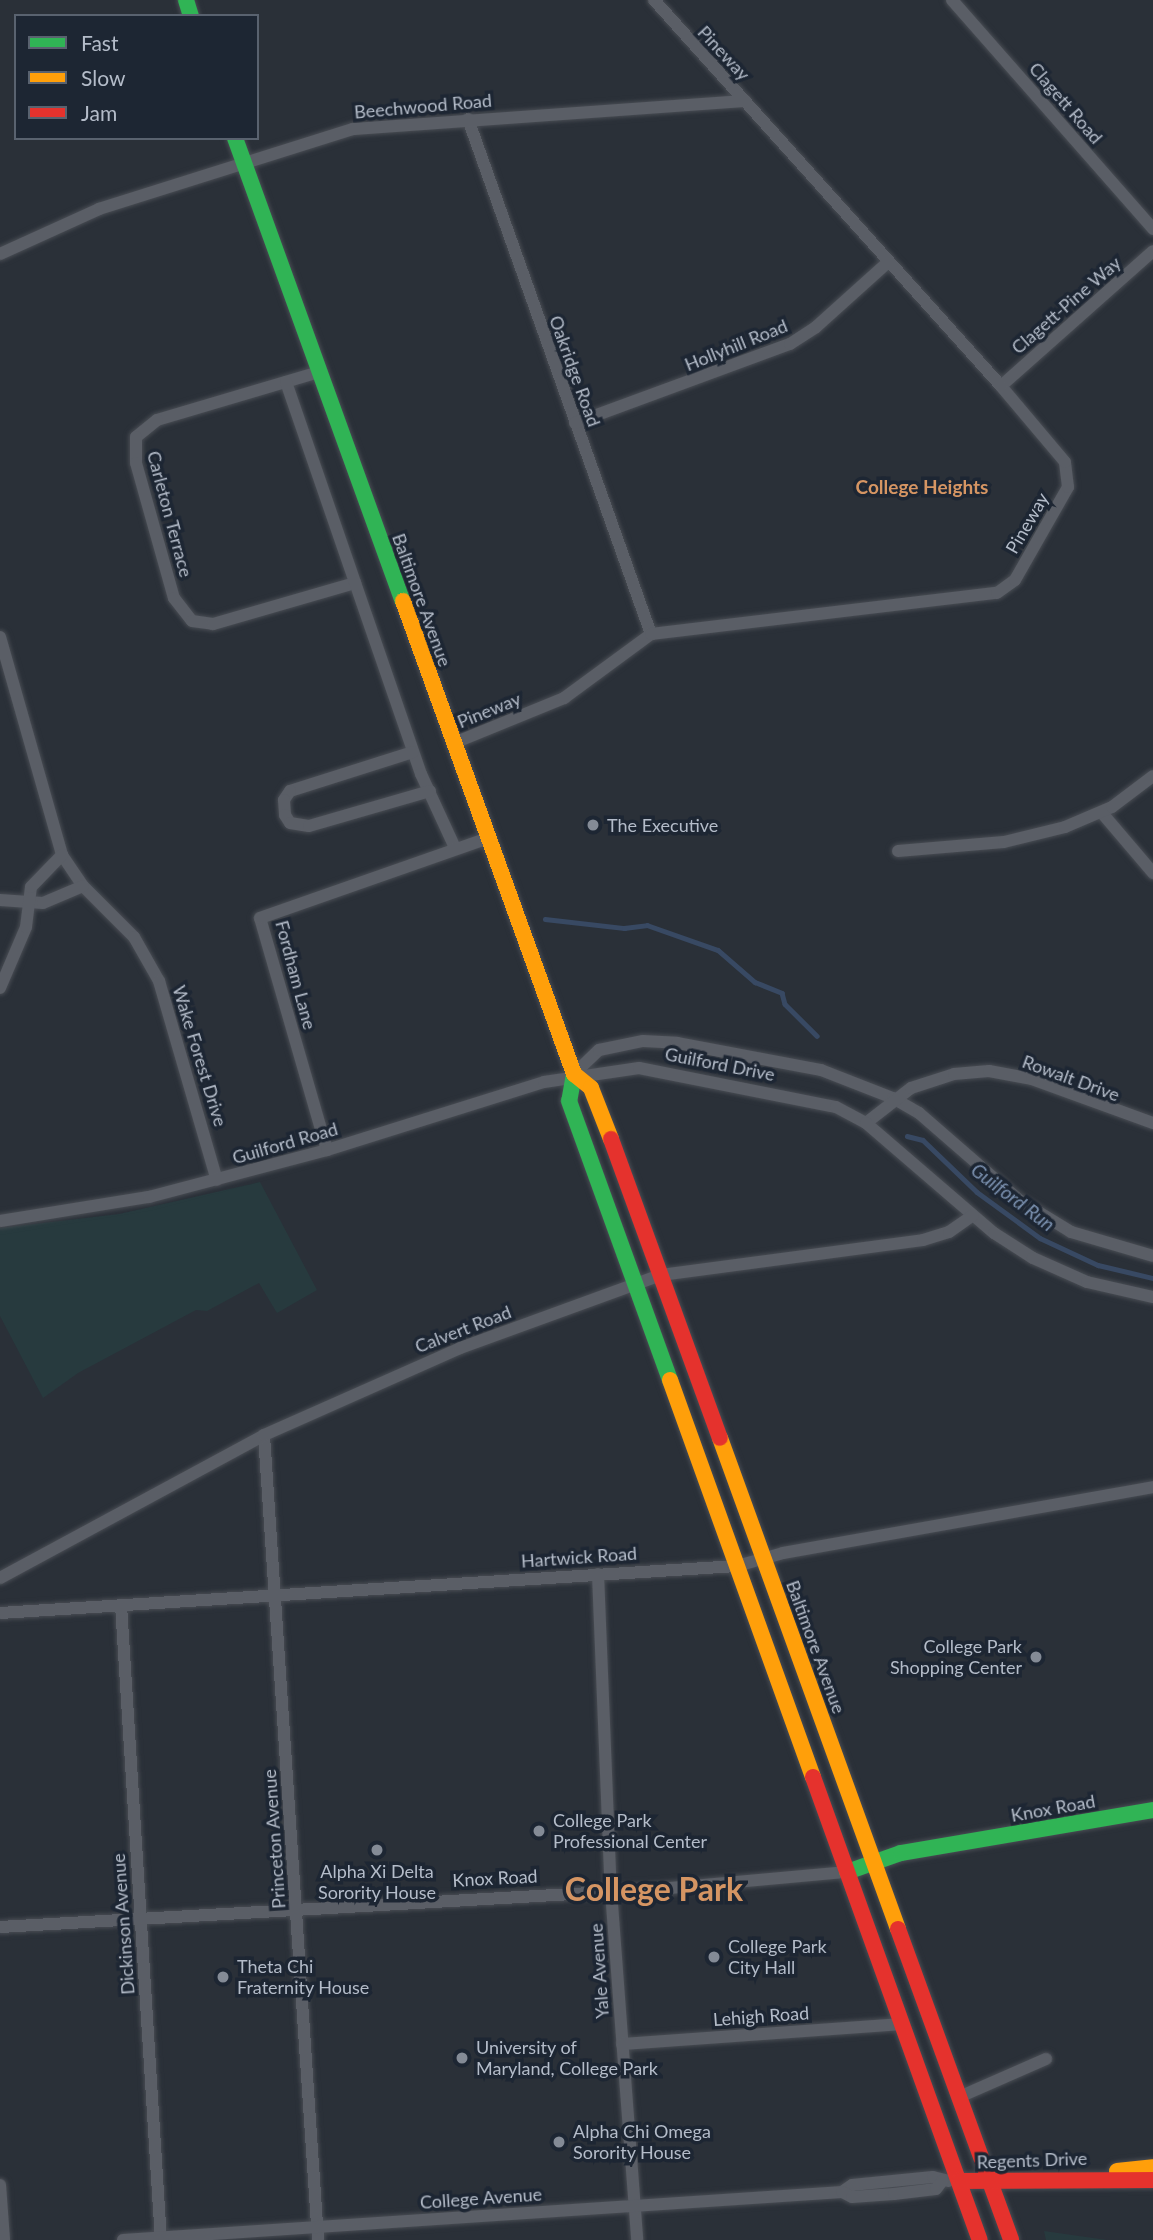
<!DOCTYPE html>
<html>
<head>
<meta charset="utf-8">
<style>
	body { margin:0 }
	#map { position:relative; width:1153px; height:2240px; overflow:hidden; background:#2a3038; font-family:Lato,sans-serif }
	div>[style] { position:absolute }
	.green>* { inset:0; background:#273a3e }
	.stream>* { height:4.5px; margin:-2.25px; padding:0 2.25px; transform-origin:2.25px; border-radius:2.25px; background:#384963 }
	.roads { filter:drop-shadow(0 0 2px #484c53) drop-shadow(0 0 2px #484c53) }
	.street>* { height:12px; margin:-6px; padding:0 6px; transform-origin:6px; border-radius:6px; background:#5a5e66 }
	.fast>* { height:16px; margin:-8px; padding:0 8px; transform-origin:8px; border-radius:8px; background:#30b455 }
	.slow>* { height:16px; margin:-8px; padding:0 8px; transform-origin:8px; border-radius:8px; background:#ff9f0a }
	.jam>* { height:16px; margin:-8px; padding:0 8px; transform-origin:8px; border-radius:8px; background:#e5322d }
	.dots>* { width:19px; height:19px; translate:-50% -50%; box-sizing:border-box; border:4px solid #1d2633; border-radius:50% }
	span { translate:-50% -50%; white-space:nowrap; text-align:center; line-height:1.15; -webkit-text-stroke:7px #1d2633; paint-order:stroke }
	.street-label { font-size:18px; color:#b4bcc9 }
	.poi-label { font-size:18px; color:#b4bcc9 }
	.left { translate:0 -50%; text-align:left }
	.right { translate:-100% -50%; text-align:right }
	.neighbourhood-label { font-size:19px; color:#d59563; font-weight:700 }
	.water-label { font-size:19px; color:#7c92b1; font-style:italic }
	.town-label { font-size:32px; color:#d59563; font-weight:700 }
	.legend { position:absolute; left:14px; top:14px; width:245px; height:126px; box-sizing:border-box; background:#1d2633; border:2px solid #59626f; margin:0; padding:9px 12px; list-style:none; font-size:21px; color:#b4bcc9 }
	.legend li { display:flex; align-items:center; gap:14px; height:35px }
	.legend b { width:35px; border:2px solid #59626f }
</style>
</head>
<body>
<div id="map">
	<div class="green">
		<div style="clip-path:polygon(260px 1182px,317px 1290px,277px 1313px,259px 1283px,207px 1311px,196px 1310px,78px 1373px,43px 1398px,0 1316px,0 1228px,119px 1214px)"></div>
		<div style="clip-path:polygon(1044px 2231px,1107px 2240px,1153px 2240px,1046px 2240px)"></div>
	</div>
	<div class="stream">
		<div style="left:545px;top:919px;width:80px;rotate:6.5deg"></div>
		<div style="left:624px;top:928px;width:23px;rotate:-7deg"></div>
		<div style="left:647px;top:925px;width:75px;rotate:19.4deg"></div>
		<div style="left:718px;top:950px;width:49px;rotate:40.9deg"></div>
		<div style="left:755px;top:982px;width:29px;rotate:22deg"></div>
		<div style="left:782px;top:993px;width:11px;rotate:75deg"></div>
		<div style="left:785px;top:1004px;width:45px;rotate:45deg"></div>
		<div style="left:907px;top:1136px;width:16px;rotate:14deg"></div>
		<div style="left:923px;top:1140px;width:75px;rotate:43.9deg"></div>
		<div style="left:977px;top:1192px;width:78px;rotate:36.1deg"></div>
		<div style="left:1040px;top:1238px;width:64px;rotate:25deg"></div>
		<div style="left:1098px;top:1265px;width:57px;rotate:13.3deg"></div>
	</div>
	<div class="roads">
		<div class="street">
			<div style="left:952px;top:0;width:305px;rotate:48.7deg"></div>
			<div style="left:468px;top:119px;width:547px;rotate:70.44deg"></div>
			<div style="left:0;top:254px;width:109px;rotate:-24.4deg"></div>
			<div style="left:99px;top:209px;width:266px;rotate:-17.5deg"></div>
			<div style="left:353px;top:129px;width:393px;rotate:-4.1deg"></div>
			<div style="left:319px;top:372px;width:169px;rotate:163.5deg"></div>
			<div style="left:157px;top:420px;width:27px;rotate:141deg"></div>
			<div style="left:136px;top:437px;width:26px;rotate:90deg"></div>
			<div style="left:136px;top:463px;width:140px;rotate:74.3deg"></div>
			<div style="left:174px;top:598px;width:29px;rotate:52deg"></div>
			<div style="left:192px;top:621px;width:21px;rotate:8deg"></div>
			<div style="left:213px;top:624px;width:148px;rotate:-16.1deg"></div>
			<div style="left:286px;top:382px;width:415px;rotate:71deg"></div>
			<div style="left:421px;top:774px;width:81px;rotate:65.3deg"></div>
			<div style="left:1001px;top:386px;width:203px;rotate:-41.6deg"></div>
			<div style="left:575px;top:423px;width:229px;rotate:-20.2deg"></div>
			<div style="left:790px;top:344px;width:31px;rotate:-33deg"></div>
			<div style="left:816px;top:327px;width:96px;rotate:-42deg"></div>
			<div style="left:0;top:637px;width:227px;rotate:74.1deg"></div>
			<div style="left:62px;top:855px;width:37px;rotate:56deg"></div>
			<div style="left:83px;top:886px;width:72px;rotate:45deg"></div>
			<div style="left:134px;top:937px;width:51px;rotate:60.4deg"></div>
			<div style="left:159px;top:981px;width:207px;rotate:73.8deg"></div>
			<div style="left:454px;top:743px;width:119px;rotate:-22.2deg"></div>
			<div style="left:564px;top:698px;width:108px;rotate:-36.3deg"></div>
			<div style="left:651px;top:634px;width:348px;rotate:-6.8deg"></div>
			<div style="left:997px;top:593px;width:22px;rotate:-36deg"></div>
			<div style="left:1015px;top:580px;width:107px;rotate:-60.3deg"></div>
			<div style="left:1068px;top:487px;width:25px;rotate:-97deg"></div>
			<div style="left:1065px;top:462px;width:99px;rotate:-130.1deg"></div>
			<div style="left:1001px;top:386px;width:519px;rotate:-131.95deg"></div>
			<div style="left:413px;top:752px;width:129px;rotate:162.4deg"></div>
			<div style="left:290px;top:791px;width:11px;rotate:124deg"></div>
			<div style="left:284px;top:800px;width:15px;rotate:86deg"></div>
			<div style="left:285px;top:815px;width:9px;rotate:58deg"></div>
			<div style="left:290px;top:823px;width:19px;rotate:9deg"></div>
			<div style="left:309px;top:826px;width:126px;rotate:-16.1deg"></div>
			<div style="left:1102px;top:813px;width:79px;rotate:49.6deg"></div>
			<div style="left:898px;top:851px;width:106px;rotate:-4.9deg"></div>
			<div style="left:1004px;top:842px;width:63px;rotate:-13.8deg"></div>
			<div style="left:1065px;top:827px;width:51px;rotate:-23.1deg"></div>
			<div style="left:1112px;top:807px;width:51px;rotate:-37.1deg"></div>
			<div style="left:0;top:900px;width:43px;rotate:4deg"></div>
			<div style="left:43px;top:903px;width:43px;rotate:-23deg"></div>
			<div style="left:0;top:988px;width:66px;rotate:-66.9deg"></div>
			<div style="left:26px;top:927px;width:40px;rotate:-82.9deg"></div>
			<div style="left:31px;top:887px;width:45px;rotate:-45.9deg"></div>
			<div style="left:574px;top:1074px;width:35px;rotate:-44deg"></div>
			<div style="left:599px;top:1050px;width:45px;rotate:-11.6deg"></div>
			<div style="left:643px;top:1041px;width:34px;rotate:3deg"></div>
			<div style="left:677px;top:1043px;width:147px;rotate:10.6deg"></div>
			<div style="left:821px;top:1070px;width:77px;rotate:21.3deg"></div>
			<div style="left:893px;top:1098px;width:30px;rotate:30deg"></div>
			<div style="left:919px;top:1113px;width:133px;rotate:41deg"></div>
			<div style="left:1019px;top:1200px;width:61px;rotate:31.6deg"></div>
			<div style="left:1071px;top:1232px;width:85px;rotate:16.3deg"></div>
			<div style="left:866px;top:1123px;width:57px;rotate:-37.9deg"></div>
			<div style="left:911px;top:1088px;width:45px;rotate:-18deg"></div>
			<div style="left:954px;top:1074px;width:35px;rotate:-5deg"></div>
			<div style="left:989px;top:1071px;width:44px;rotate:10.5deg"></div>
			<div style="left:1032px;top:1079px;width:129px;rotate:20deg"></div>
			<div style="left:327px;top:1150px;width:241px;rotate:-106.1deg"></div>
			<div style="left:260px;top:918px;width:242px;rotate:-19.3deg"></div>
			<div style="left:0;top:1221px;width:151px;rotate:-9.2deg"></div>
			<div style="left:149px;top:1197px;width:184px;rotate:-14.8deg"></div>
			<div style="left:327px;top:1150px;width:227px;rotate:-17.4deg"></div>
			<div style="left:544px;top:1082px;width:96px;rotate:-8.4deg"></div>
			<div style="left:639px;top:1068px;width:201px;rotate:11.2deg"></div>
			<div style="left:836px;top:1107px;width:34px;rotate:28deg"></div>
			<div style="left:866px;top:1123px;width:169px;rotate:40.7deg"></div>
			<div style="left:994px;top:1233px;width:46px;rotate:32.7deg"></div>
			<div style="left:1033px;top:1258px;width:59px;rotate:24deg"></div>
			<div style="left:1087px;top:1282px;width:68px;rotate:12.8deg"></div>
			<div style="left:264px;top:1435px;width:807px;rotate:86.16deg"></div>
			<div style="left:598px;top:1574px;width:317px;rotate:87.7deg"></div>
			<div style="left:611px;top:1891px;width:350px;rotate:85.7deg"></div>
			<div style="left:0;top:1578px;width:300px;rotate:-28.4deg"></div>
			<div style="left:264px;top:1435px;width:214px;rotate:-23.9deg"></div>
			<div style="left:460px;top:1348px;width:214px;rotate:-20deg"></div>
			<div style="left:661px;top:1275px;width:264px;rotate:-7.6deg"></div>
			<div style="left:923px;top:1240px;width:27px;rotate:-17deg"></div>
			<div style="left:949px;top:1232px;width:29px;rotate:-35deg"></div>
			<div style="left:121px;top:1605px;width:636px;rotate:86.4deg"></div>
			<div style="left:0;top:1613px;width:738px;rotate:-3.65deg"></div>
			<div style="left:737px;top:1566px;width:48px;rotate:-15.8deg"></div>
			<div style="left:783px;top:1553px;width:376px;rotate:-10.1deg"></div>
			<div style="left:0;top:1927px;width:660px;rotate:-3.3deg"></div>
			<div style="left:659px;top:1889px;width:189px;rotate:-5.2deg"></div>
			<div style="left:622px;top:2044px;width:282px;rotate:-4.1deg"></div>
			<div style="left:959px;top:2097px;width:95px;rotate:-23.6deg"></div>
			<div style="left:0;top:2185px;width:55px;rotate:85.8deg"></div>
			<div style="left:842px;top:2192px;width:12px;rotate:-35deg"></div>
			<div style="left:852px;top:2185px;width:81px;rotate:-5.6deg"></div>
			<div style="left:933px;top:2177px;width:16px;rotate:14deg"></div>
			<div style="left:123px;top:2240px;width:721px;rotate:-3.82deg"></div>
			<div style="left:842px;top:2192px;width:11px;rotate:27deg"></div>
			<div style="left:852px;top:2197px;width:42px;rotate:-4.1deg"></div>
			<div style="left:894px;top:2194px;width:42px;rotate:-6.8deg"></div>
			<div style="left:936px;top:2189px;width:11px;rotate:-52deg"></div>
		</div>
		<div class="fast">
			<div style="left:186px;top:0;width:17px;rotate:73deg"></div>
			<div style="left:235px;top:138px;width:493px;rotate:70.1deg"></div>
			<div style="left:574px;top:1074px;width:27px;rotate:100deg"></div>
			<div style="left:569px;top:1101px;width:297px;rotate:70.1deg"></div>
			<div style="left:847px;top:1872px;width:57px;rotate:-19.4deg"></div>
			<div style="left:901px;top:1853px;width:256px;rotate:-9.7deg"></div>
		</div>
		<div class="slow">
			<div style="left:403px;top:601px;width:503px;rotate:70.12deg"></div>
			<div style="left:574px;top:1074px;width:22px;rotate:39deg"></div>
			<div style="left:591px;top:1088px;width:55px;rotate:68.6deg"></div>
			<div style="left:670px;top:1380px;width:422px;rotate:70.2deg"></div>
			<div style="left:720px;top:1438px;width:522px;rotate:70.07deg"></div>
			<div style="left:1117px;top:2171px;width:36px;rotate:-6deg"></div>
		</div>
		<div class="jam">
			<div style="left:611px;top:1139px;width:318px;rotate:70deg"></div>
			<div style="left:813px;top:1777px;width:492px;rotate:70.2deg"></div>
			<div style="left:898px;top:1929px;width:331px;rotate:70deg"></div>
			<div style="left:960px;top:2181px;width:193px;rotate:-0.3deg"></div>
		</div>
	</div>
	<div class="dots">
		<div style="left:593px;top:825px;background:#848b96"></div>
		<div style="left:1036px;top:1657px;background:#848b96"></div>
		<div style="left:539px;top:1831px;background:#848b96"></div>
		<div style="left:377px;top:1850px;background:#848b96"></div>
		<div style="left:714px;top:1957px;background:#848b96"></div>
		<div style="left:223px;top:1977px;background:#848b96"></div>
		<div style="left:462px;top:2058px;background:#848b96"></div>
		<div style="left:559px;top:2142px;background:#848b96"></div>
	</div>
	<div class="street-label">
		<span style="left:724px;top:53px;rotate:47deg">Pineway</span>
		<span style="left:1066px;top:103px;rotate:49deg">Clagett Road</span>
		<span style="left:423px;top:106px;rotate:-5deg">Beechwood Road</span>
		<span style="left:1066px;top:305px;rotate:-41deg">Clagett-Pine Way</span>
		<span style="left:736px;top:345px;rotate:-22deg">Hollyhill Road</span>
		<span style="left:575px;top:371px;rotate:70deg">Oakridge Road</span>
		<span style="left:170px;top:514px;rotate:75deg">Carleton Terrace</span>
		<span style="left:1027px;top:523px;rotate:-60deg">Pineway</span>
		<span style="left:422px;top:600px;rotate:70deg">Baltimore Avenue</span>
		<span style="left:489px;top:710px;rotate:-22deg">Pineway</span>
		<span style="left:296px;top:975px;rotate:75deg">Fordham Lane</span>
		<span style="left:200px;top:1056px;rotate:73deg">Wake Forest Drive</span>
		<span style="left:720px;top:1064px;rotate:11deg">Guilford Drive</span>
		<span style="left:1071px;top:1078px;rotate:20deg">Rowalt Drive</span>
		<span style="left:285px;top:1143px;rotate:-16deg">Guilford Road</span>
		<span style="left:463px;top:1329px;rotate:-21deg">Calvert Road</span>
		<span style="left:579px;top:1557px;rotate:-4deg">Hartwick Road</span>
		<span style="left:816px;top:1647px;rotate:70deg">Baltimore Avenue</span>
		<span style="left:1053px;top:1808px;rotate:-10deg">Knox Road</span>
		<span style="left:274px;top:1839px;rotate:-94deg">Princeton Avenue</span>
		<span style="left:495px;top:1878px;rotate:-3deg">Knox Road</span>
		<span style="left:123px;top:1924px;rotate:-94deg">Dickinson Avenue</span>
		<span style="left:599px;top:1971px;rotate:-94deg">Yale Avenue</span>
		<span style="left:761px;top:2016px;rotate:-4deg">Lehigh Road</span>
		<span style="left:1032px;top:2160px;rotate:-2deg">Regents Drive</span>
		<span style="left:481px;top:2198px;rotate:-4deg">College Avenue</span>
	</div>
	<div class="poi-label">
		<span class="left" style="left:607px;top:825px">The Executive</span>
		<span class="right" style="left:1022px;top:1657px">College Park<br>Shopping Center</span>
		<span class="left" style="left:553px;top:1831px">College Park<br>Professional Center</span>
		<span style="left:377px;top:1882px">Alpha Xi Delta<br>Sorority House</span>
		<span class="left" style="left:728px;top:1957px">College Park<br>City Hall</span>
		<span class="left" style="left:237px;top:1977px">Theta Chi<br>Fraternity House</span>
		<span class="left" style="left:476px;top:2058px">University of<br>Maryland, College Park</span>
		<span class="left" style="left:573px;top:2142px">Alpha Chi Omega<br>Sorority House</span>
	</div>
	<div class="neighbourhood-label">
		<span style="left:922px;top:487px">College Heights</span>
	</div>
	<div class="water-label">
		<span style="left:1013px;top:1197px;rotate:37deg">Guilford Run</span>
	</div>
	<div class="town-label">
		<span style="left:654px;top:1889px">College Park</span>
	</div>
	<ul class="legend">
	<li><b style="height:9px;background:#30b455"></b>Fast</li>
	<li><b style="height:9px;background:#ff9f0a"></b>Slow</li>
	<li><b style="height:9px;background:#e5322d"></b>Jam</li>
	</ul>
</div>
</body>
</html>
